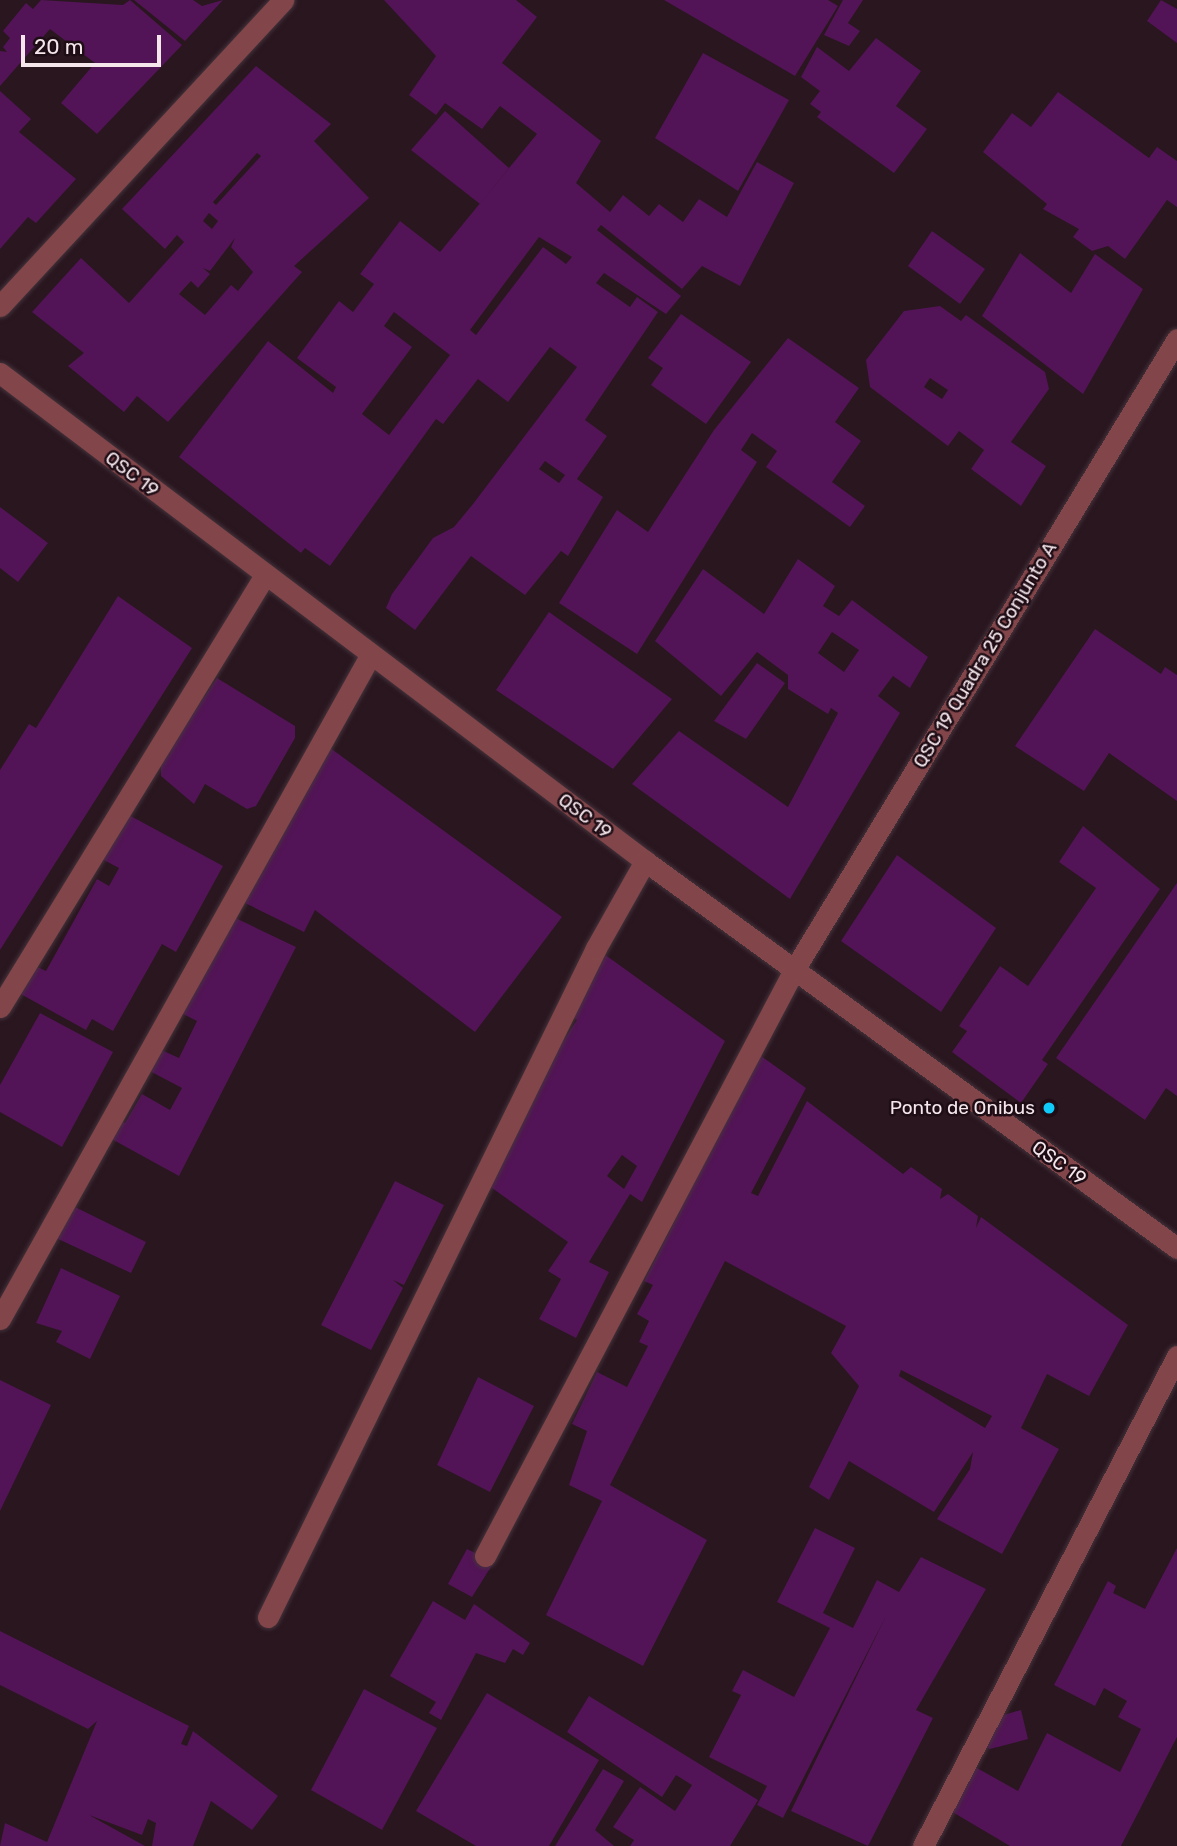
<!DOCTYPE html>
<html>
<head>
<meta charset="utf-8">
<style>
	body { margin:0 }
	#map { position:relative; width:1177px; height:1846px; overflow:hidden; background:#29161f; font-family:Rubik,sans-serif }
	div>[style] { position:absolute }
	.building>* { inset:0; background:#521456 }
	.roads { filter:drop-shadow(0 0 2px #45333c) drop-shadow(0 0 2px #45333c) }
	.minor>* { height:21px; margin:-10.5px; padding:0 10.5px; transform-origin:10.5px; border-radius:10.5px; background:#82464a }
	.dots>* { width:19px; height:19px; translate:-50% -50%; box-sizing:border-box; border:4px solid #1f0d16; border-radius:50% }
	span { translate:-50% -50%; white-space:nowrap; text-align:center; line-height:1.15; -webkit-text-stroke:5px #1f0d16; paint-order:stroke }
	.street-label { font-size:19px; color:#f4e6eb }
	.poi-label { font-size:19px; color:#f4e6eb }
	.right { translate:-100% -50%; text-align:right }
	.scale { position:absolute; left:21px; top:35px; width:140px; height:32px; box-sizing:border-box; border:4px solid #f4e6eb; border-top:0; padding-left:9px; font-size:21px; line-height:24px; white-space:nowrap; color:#f4e6eb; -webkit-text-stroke:5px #1f0d16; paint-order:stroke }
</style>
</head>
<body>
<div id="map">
	<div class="building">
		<div style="clip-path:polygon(41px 0,123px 5px,130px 0,182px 45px,97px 134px,61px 103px,95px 63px,50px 29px,0 86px,0 51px,7px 52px,3px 47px,10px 38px,3px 31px,26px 3px,33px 9px)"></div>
		<div style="clip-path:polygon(134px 0,193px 0,202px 6px,223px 0,185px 41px)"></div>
		<div style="clip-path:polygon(evenodd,384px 0,516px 0,537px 17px,502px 63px,601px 141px,576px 183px,610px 212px,623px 195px,649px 216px,659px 204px,683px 222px,699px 199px,727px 217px,757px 162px,794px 183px,740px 286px,702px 266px,682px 289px,601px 225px,597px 230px,681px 296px,666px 314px,604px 273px,596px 283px,630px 307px,637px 297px,658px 312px,585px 420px,607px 436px,577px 479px,603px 497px,568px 556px,561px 551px,525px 595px,471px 556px,415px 630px,386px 608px,392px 594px,433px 538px,454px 527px,473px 504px,577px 367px,550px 347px,508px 402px,478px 379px,443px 424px,436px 419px,330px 566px,305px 548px,301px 553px,179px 457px,268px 341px,333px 393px,336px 387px,297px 358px,339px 301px,353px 312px,374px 284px,360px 274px,400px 221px,440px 252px,537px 134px,500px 106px,482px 129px,445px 103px,436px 115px,409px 95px,436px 56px,384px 0,539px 237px,572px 257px,566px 264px,543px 247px,476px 335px,470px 330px,539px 237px,384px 0,394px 312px,450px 355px,389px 435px,362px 414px,412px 347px,384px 326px,394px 312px,384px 0,545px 461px,565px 475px,559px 483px,539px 469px,545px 461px)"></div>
		<div style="clip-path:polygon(664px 0,828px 0,838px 6px,795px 76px)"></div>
		<div style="clip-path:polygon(843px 0,863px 0,848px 23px,860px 31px,849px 46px,824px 35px)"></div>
		<div style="clip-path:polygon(1161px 0,1177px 9px,1177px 43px,1147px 21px)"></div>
		<div style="clip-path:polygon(876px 38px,921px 71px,896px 106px,927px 129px,894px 173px,817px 117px,821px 112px,810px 104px,820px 91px,801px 77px,817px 47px,849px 71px)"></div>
		<div style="clip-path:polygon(703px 53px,789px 100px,738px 191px,655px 138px)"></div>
		<div style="clip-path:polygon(evenodd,256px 66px,331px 124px,314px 141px,369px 198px,294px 266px,302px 272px,168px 422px,137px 396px,124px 412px,68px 366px,84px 353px,32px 312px,81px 258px,129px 303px,184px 242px,177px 235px,165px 249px,122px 209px,256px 66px,257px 153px,261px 156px,216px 205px,213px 202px,257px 153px,256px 66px,209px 213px,218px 221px,212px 229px,203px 221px,209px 213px,256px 66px,235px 238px,231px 247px,253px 272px,238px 291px,231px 285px,205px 315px,179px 294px,191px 281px,198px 288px,210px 274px,203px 268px,210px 271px,235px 238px)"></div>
		<div style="clip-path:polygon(0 91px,31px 119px,19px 132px,76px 179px,36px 223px,28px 217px,0 249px)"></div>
		<div style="clip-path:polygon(1058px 92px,1149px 158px,1157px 147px,1177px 161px,1177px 207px,1167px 200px,1125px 259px,1108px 246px,1092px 251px,1073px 237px,1079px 229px,1043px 209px,1047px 204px,983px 152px,1012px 113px,1031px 127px)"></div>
		<div style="clip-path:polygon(445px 111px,509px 168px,480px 204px,411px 150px)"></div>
		<div style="clip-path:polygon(932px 231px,985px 269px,960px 304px,908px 266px)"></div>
		<div style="clip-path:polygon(1020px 253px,1071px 293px,1095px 254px,1143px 289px,1083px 394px,982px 316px)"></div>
		<div style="clip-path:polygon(evenodd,940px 306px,961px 321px,966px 315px,1045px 372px,1049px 389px,1011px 442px,1046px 466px,1021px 506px,971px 469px,984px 450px,959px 431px,948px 446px,870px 387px,866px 360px,904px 311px,940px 306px,930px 378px,948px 390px,942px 399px,924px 387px,930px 378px)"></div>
		<div style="clip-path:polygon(681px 314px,751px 362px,706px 424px,651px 385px,663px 368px,648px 358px)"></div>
		<div style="clip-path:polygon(788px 338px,859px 388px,835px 422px,861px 441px,832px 482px,865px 506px,850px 527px,766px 467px,777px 451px,752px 433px,741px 450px,757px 462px,637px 654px,559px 603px,617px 510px,648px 532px,714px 430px)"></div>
		<div style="clip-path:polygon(0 507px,48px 543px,18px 582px,0 568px)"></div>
		<div style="clip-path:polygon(evenodd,798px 559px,835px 586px,823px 606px,839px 616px,852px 600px,928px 657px,910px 688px,893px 676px,878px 696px,900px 713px,790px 899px,632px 784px,679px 731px,788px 807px,838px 713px,831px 708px,828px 714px,788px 689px,788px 675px,757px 652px,721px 696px,655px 641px,703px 569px,764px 614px,798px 559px,832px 632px,859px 650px,844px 672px,818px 653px,832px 632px)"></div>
		<div style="clip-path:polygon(118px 596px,192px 648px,0 950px,0 770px,29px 724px,36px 728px)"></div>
		<div style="clip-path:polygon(549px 612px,672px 699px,613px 769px,496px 690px)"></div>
		<div style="clip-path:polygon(1095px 629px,1161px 674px,1165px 667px,1177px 675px,1177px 801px,1109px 753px,1084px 791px,1015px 746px)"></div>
		<div style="clip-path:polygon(757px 663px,785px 683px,746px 739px,714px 721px)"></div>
		<div style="clip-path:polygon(217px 678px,295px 726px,295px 738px,256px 806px,247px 809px,205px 784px,194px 804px,161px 776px,161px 761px)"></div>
		<div style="clip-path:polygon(322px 742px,562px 917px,475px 1032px,315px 910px,304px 932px,239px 900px)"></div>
		<div style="clip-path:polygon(127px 814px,223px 866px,176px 952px,162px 944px,113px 1031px,92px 1019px,86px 1030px,17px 992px,33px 965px,46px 971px,97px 879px,109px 886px,119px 868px,100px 858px)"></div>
		<div style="clip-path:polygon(1083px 826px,1160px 889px,1042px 1060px,1048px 1064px,1021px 1103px,952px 1052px,967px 1031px,959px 1026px,1000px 966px,1028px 986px,1096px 888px,1059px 862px)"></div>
		<div style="clip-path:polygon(897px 855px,996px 928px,941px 1012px,841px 941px)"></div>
		<div style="clip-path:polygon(1177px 883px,1177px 1096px,1166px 1088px,1145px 1120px,1056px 1058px)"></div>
		<div style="clip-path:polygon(227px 914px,296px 947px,179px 1176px,108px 1137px,117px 1118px,125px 1123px,142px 1094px,170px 1110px,182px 1088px,144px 1068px,155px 1047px,179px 1058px,197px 1021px,175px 1010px)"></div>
		<div style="clip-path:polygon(evenodd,604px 954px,725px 1041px,642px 1202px,630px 1194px,589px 1262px,609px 1272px,576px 1338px,539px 1319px,561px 1279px,548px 1271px,568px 1242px,482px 1181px,524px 1099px,577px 1020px,567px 1013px,604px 954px,622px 1155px,637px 1166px,624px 1189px,607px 1176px,622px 1155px)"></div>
		<div style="clip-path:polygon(40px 1013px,113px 1052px,62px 1147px,0 1112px,0 1085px)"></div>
		<div style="clip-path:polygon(evenodd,754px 1051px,806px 1088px,751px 1193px,758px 1196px,807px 1101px,903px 1174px,911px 1167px,942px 1189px,940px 1199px,948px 1194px,978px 1216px,976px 1228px,981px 1217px,1128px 1325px,1089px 1396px,1047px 1374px,1021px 1428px,1059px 1449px,1002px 1554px,937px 1519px,970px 1469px,973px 1452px,934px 1512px,849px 1461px,829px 1500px,809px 1487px,859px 1386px,831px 1353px,846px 1326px,725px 1261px,610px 1485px,707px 1540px,643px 1666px,546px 1615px,602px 1501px,569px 1485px,587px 1431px,572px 1424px,597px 1372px,627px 1387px,648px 1346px,639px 1342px,649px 1321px,637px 1314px,653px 1285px,644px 1281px,680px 1211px,673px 1208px,754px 1051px,901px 1370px,992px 1416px,985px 1428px,899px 1376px,901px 1370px)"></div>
		<div style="clip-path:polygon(395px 1181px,444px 1205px,404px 1285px,393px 1280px,403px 1288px,371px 1350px,321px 1325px)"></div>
		<div style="clip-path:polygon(71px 1205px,146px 1242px,131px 1273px,56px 1238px)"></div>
		<div style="clip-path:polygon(61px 1268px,120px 1296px,90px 1359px,56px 1342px,62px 1331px,36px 1323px)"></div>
		<div style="clip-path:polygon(478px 1377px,534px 1406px,490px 1492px,437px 1465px)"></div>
		<div style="clip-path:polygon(0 1380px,51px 1405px,0 1511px)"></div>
		<div style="clip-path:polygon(815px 1528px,855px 1548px,823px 1613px,853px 1628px,877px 1580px,899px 1592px,921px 1557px,986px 1589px,916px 1710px,933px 1718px,868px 1846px,791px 1811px,886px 1616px,783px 1818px,757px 1805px,767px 1786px,709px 1757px,741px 1695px,732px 1691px,743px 1670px,794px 1697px,830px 1628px,777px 1602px)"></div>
		<div style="clip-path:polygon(1177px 1548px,1177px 1737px,1121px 1846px,1010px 1846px,944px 1807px,968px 1763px,1018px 1791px,1047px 1733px,1120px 1772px,1141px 1729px,1118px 1717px,1127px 1701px,1104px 1688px,1095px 1706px,1054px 1685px,1108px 1581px,1116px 1586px,1113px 1593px,1145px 1609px)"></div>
		<div style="clip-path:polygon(467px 1549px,494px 1562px,472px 1597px,448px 1584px)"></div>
		<div style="clip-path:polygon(433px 1601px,465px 1620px,474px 1604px,530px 1643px,523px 1655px,513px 1649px,505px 1663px,476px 1653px,441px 1720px,429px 1713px,436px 1702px,390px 1676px)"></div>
		<div style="clip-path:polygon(0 1631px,189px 1726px,181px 1744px,187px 1746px,193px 1731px,278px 1796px,252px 1830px,211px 1801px,193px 1846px,152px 1846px,156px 1823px,148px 1819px,142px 1835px,89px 1815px,145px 1846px,0 1846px,5px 1823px,47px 1842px,97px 1721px,88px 1729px,0 1685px)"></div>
		<div style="clip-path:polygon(364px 1689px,437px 1728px,382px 1830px,311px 1790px)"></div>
		<div style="clip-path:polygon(487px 1693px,599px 1760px,549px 1846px,476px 1846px,416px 1811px)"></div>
		<div style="clip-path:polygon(589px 1696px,758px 1800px,730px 1846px,630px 1846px,634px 1840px,613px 1827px,640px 1787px,675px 1811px,692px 1785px,676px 1775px,662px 1797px,567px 1732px)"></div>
		<div style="clip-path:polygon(1021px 1710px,1028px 1739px,990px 1749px,978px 1742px,990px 1719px)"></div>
		<div style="clip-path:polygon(603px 1769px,624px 1781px,595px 1830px,614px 1846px,555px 1846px)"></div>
	</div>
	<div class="roads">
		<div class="minor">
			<div style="left:0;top:306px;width:417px;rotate:-47.2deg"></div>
			<div style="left:0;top:373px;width:809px;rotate:37.11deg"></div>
			<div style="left:645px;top:861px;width:658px;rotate:36.03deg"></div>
			<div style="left:0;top:1007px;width:507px;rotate:-58.47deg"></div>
			<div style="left:0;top:1319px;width:759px;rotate:-60.84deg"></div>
			<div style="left:485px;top:1556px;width:662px;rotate:-62.2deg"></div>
			<div style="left:794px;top:970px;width:738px;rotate:-58.74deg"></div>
			<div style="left:268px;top:1617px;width:745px;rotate:-63.88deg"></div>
			<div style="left:596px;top:948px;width:100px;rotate:-60.6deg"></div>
			<div style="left:923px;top:1846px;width:552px;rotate:-62.6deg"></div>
		</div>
	</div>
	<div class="dots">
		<div style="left:1049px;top:1108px;background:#10cafa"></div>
	</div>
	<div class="street-label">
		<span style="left:132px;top:474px;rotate:37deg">QSC 19</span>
		<span style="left:985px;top:655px;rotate:-59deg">QSC 19 Quadra 25 Conjunto A</span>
		<span style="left:585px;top:816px;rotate:37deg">QSC 19</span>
		<span style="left:1059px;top:1163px;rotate:36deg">QSC 19</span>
	</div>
	<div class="poi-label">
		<span class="right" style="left:1035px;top:1108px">Ponto de Onibus</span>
	</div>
	<div class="scale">20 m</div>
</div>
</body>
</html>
